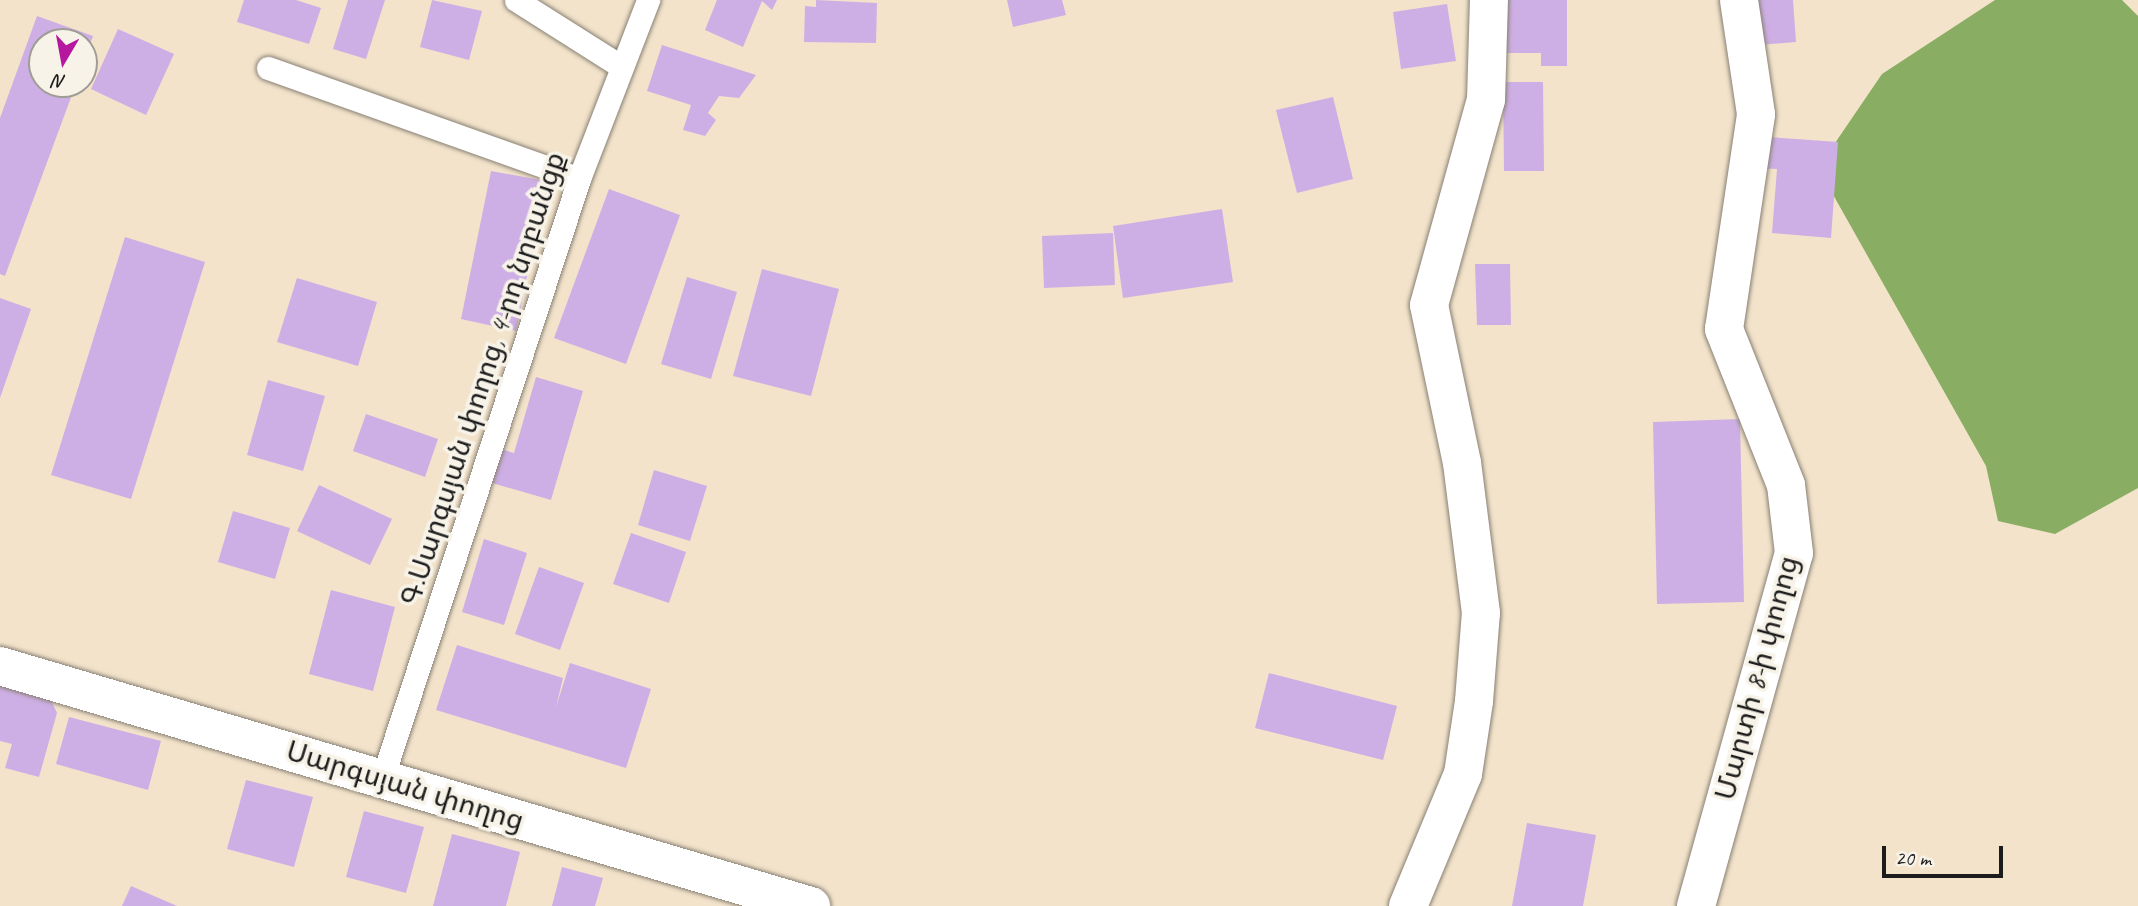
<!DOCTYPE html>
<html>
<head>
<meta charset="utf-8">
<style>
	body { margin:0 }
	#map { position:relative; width:2138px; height:906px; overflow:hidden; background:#f3e3cb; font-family:Caveat,"Noto Sans Armenian",sans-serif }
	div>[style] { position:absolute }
	.forest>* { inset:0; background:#89ae63 }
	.building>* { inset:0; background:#ceafe5 }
	.roads { filter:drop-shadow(0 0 2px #888074) drop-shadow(0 0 2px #888074) }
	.lane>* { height:23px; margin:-11.5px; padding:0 11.5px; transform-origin:11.5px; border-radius:11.5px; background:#fff }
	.street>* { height:38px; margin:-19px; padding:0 19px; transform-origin:19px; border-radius:19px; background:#fff }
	span { translate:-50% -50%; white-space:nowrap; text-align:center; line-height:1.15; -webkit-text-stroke:7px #f7f3e8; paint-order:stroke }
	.street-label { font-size:28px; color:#1c1c1c }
	.north { position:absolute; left:28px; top:28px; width:70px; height:70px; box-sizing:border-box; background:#f7f3e8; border:2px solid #9f9d96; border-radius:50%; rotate:190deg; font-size:19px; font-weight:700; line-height:28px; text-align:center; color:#1c1c1c }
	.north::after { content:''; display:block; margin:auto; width:24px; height:32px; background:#b5179e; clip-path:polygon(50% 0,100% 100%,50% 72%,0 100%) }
	.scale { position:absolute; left:1882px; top:846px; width:121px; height:32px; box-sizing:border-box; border:4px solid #1c1c1c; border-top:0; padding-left:9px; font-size:21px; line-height:24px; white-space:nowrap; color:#1c1c1c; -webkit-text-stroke:5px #f7f3e8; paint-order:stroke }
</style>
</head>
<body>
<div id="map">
	<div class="forest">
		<div style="clip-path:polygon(1995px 0,2122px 0,2138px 16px,2138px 488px,2055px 534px,1998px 521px,1986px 466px,1818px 168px,1882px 74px)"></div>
	</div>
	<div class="building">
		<div style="clip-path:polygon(244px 0,296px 0,321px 8px,309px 44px,237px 22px)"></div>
		<div style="clip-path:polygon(348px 0,385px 0,366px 59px,333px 49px)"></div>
		<div style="clip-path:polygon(432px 0,482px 11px,469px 60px,420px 47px)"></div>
		<div style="clip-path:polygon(717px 0,777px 0,772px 10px,762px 1px,743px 47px,705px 30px)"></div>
		<div style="clip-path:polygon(816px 0,877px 3px,876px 43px,804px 42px,805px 6px,816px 7px)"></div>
		<div style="clip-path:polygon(1007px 0,1062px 0,1066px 15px,1013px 27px)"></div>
		<div style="clip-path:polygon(1500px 0,1567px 0,1567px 66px,1541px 66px,1541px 53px,1501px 53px)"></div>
		<div style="clip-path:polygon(1757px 0,1793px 0,1796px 42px,1757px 45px)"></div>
		<div style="clip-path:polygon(1447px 4px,1456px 61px,1401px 69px,1393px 12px)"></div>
		<div style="clip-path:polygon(37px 16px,93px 36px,84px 61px,84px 42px,42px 42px,42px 84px,76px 84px,5px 276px,0 274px,0 118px)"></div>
		<div style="clip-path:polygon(118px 29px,174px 54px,146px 115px,91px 89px)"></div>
		<div style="clip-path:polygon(662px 45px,756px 75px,739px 98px,719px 96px,708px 113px,716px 120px,705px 136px,683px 130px,691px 105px,647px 91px)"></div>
		<div style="clip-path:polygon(1503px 82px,1543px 82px,1544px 171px,1504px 171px)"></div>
		<div style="clip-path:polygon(1333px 97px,1353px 179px,1297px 193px,1276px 110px)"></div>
		<div style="clip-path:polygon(1754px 136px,1838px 142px,1831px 238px,1772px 233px,1777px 169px,1752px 168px)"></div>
		<div style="clip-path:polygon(491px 171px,546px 181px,516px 331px,461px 319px)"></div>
		<div style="clip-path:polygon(609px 189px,680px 215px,626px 364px,554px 338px)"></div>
		<div style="clip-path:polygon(1222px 209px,1233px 282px,1123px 298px,1113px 226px)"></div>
		<div style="clip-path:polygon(1113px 233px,1115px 285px,1044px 288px,1042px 236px)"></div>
		<div style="clip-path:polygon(125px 237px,205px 262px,131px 499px,51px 475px)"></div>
		<div style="clip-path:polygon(1475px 264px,1510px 264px,1511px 325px,1477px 325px)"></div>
		<div style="clip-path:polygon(762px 269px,839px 289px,811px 396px,733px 376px)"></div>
		<div style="clip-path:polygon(687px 277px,737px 292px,711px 379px,661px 364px)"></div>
		<div style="clip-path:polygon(297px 278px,377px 302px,358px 366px,277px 342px)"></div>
		<div style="clip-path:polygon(0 298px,31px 309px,0 398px)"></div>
		<div style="clip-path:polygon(536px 377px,583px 391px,551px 500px,492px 483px,501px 449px,514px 453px)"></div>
		<div style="clip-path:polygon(268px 380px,325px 396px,303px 471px,247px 455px)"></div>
		<div style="clip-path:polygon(366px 414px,438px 439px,425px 477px,353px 451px)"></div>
		<div style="clip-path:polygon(1740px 419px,1744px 602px,1657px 604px,1653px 422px)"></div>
		<div style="clip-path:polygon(654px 470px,707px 486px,690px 541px,638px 525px)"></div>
		<div style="clip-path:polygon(319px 485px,392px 519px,370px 565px,297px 531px)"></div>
		<div style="clip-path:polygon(233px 511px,290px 528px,275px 579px,218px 562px)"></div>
		<div style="clip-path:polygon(631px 533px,686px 552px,669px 603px,613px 584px)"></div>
		<div style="clip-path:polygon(484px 539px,527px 553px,504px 625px,462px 612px)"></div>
		<div style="clip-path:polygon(539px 567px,584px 583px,560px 650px,515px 634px)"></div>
		<div style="clip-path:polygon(331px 590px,395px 607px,373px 691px,309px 674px)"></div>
		<div style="clip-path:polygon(457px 645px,563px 678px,556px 707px,570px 663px,651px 689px,626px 768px,436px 710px)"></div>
		<div style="clip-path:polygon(1269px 673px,1397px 706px,1383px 760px,1255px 728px)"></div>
		<div style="clip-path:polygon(0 683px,49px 696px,57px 713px,39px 777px,5px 768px,12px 744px,0 741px)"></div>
		<div style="clip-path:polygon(69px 717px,161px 741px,148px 790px,56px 764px)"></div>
		<div style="clip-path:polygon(246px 780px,313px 797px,294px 867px,227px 849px)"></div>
		<div style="clip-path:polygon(364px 811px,424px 827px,406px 893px,346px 877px)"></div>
		<div style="clip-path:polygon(1527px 823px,1596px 835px,1583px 906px,1512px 906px)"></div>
		<div style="clip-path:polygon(452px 834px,520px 852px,506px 906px,433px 906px)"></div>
		<div style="clip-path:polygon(562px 867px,603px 878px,595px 906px,552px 906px)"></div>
		<div style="clip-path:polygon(131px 886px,177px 906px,122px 906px)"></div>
	</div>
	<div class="roads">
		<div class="lane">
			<div style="left:516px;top:0;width:125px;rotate:32.3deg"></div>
			<div style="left:268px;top:68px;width:330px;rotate:19.6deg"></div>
			<div style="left:382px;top:779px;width:632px;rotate:-71.82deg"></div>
			<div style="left:579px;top:179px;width:192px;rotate:-68.9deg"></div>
		</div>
		<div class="street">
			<div style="left:0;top:666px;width:846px;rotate:16.49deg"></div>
			<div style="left:1408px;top:906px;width:143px;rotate:-67.4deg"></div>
			<div style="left:1463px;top:774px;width:74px;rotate:-81.4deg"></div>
			<div style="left:1474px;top:701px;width:88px;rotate:-85.5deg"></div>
			<div style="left:1481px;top:613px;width:151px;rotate:-97.2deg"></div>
			<div style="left:1462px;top:463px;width:161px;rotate:-101.8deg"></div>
			<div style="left:1429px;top:305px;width:213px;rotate:-74.5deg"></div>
			<div style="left:1486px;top:100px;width:100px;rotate:-88.3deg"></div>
			<div style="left:1696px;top:906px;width:366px;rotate:-74.5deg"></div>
			<div style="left:1794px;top:553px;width:68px;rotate:-96.7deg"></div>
			<div style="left:1786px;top:485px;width:168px;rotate:-111.7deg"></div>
			<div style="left:1724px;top:329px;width:217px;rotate:-81.5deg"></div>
			<div style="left:1756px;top:114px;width:115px;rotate:-98.5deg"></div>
		</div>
	</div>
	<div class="street-label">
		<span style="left:483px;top:379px;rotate:-72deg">Գ.Սարգսյան փողոց, 4-րդ նրբանցք</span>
		<span style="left:1757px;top:678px;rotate:-75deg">Մարտի 8-ի փողոց</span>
		<span style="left:405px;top:786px;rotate:17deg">Սարգսյան փողոց</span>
	</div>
	<div class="north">N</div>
	<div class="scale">20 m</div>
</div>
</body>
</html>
